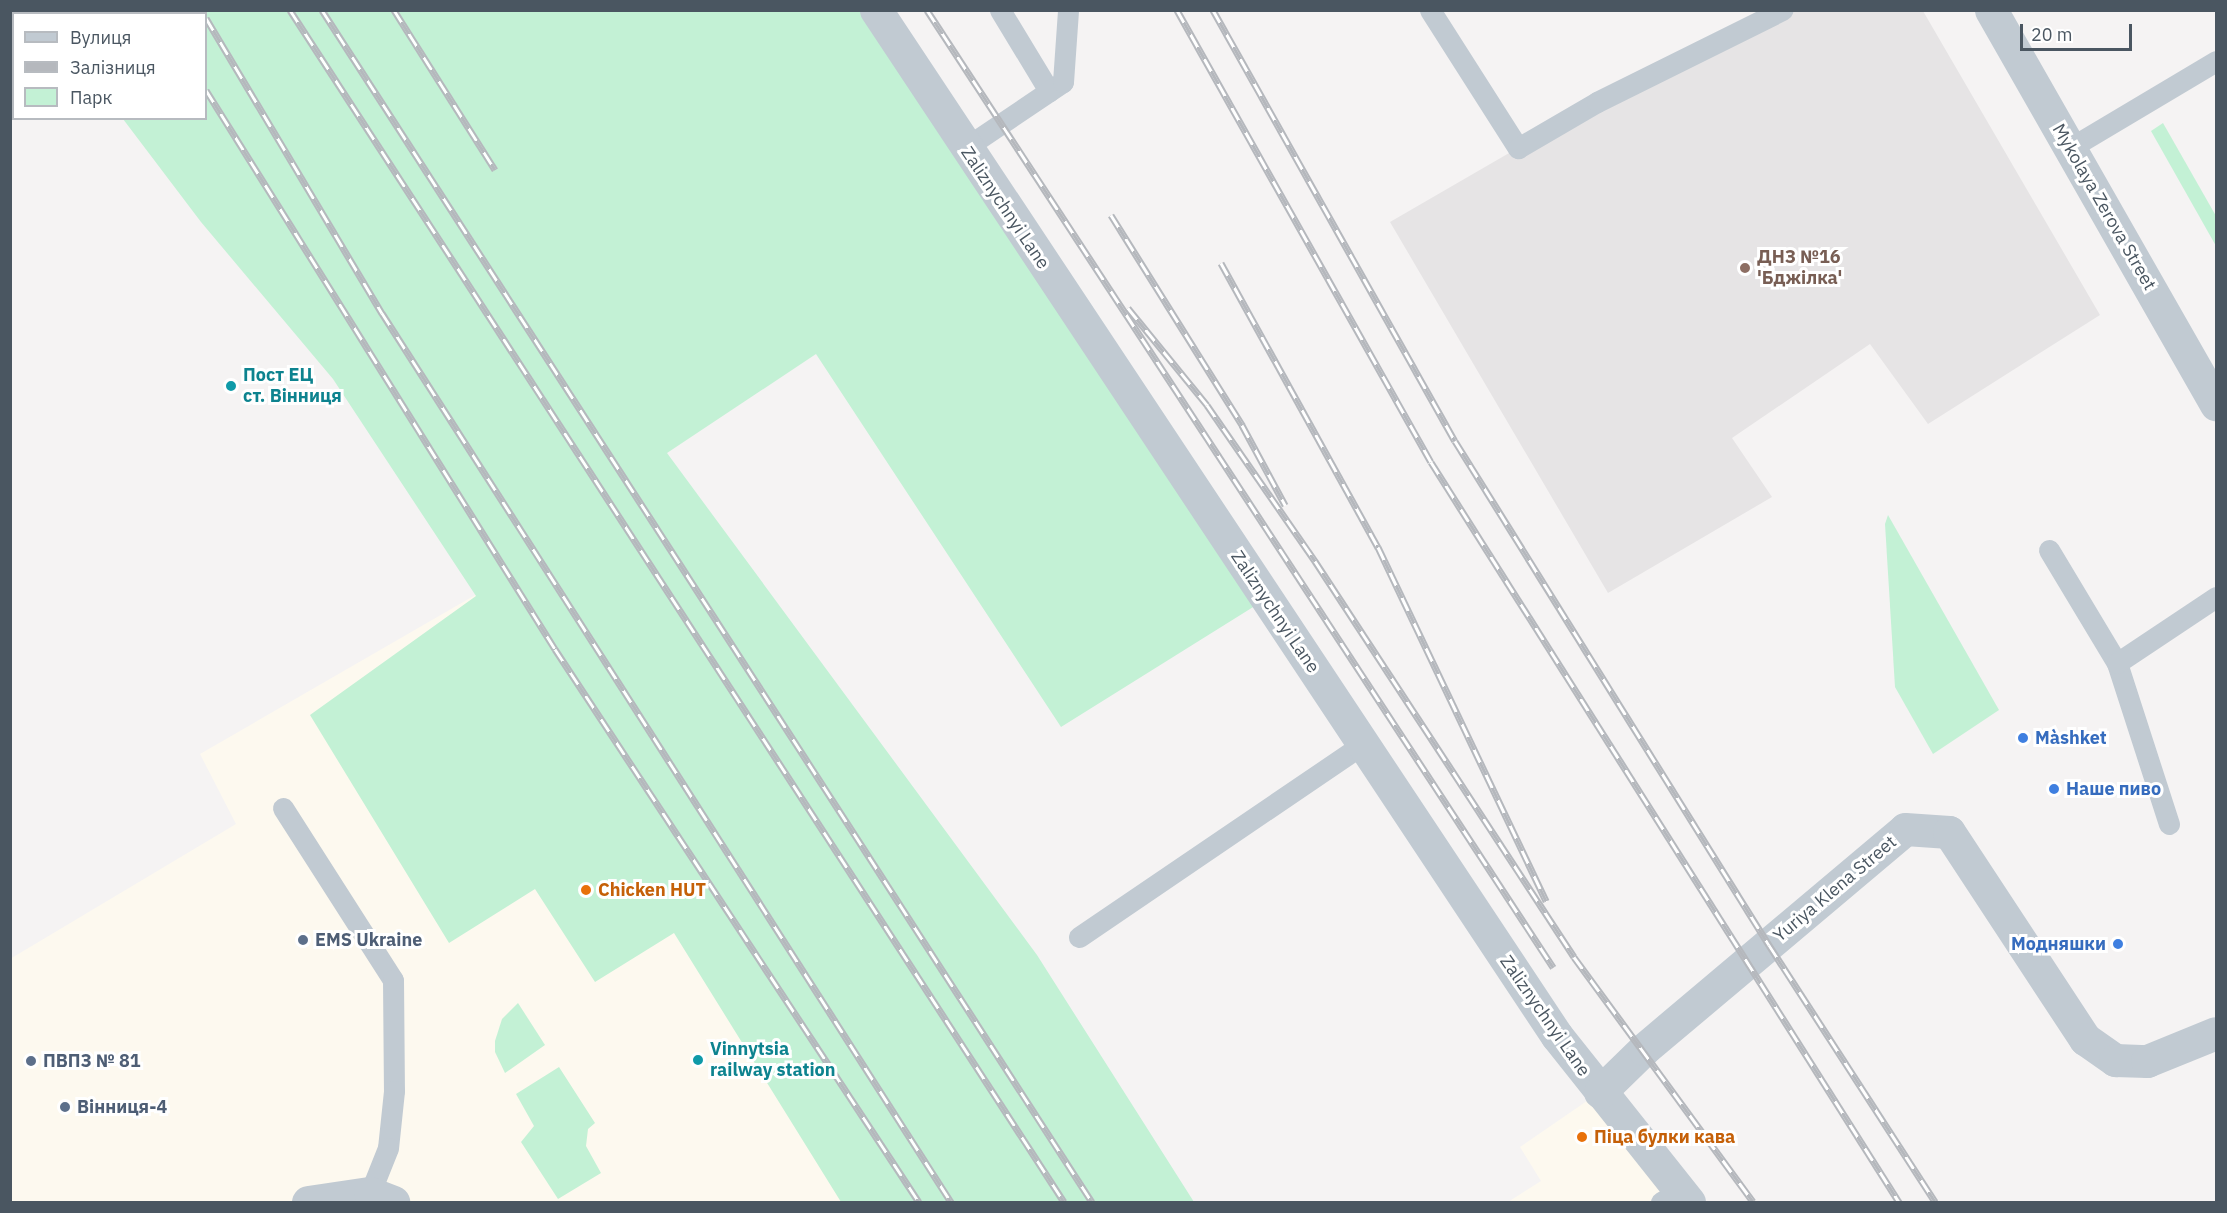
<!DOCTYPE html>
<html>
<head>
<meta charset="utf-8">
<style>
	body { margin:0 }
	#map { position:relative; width:2227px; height:1213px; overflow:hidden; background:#f5f3f3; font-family:"IBM Plex Sans",sans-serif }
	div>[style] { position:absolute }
	.commercial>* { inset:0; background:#fdf9ef }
	.education>* { inset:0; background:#e6e4e5 }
	.green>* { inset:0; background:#c3f1d5 }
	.service>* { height:21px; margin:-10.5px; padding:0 10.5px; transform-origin:10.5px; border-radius:10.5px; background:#c1cad2 }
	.minor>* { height:33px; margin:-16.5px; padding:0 16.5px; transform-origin:16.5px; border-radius:16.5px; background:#c1cad2 }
	.rail>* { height:7px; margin-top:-3.5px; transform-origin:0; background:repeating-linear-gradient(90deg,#fff 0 14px,#b5b8bd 0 28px); box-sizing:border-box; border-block:2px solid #b5b8bd }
	.dots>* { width:16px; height:16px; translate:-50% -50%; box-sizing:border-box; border:3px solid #fff; border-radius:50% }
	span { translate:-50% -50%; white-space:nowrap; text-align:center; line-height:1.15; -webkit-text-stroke:6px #fff; paint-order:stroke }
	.street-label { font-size:18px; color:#4a5661 }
	.education-label { font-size:18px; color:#785e54; font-weight:700 }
	.left { translate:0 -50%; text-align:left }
	.culture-label { font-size:18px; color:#0d838f; font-weight:700 }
	.shop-label { font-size:18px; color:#366cbe; font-weight:700 }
	.right { translate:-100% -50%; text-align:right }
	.food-label { font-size:18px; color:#c56008; font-weight:700 }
	.service-label { font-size:18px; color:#4e5e75; font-weight:700 }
	.frame { position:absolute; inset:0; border:12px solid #4a5661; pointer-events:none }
	.legend { position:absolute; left:12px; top:12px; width:195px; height:108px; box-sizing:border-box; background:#fff; border:2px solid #b7bbc0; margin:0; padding:8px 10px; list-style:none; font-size:18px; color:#4a5661 }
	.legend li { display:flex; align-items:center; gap:12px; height:30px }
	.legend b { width:30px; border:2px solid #b7bbc0 }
	.scale { position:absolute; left:2020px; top:24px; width:112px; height:27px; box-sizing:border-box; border:3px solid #4a5661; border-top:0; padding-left:8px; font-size:18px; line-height:21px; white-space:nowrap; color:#4a5661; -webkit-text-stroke:4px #fff; paint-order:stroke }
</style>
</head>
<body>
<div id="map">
	<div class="commercial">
		<div style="clip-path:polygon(484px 590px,872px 1202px,11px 1202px,10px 959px,236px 824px,200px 754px)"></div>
		<div style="clip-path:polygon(1600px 1092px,1689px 1202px,1508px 1202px,1541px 1181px,1520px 1147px)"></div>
	</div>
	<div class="education">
		<div style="clip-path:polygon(1782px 11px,1923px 11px,2100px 315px,1928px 424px,1870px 344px,1732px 438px,1772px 497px,1608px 593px,1390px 222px,1597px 102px)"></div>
	</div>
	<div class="green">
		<div style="clip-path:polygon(43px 11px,879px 11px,1266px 599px,1061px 727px,816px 354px,667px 453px,1037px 955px,1194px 1202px,841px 1202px,674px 933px,595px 982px,535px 889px,449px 943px,310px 715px,476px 596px,333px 379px,201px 222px,123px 119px,206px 118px,206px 14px)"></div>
		<div style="clip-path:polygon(2163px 123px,2216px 216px,2216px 246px,2151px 131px)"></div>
		<div style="clip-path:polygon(1888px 515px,1999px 710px,1933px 754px,1895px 687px,1885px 524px)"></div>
		<div style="clip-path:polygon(518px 1003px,545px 1045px,505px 1073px,495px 1052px,495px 1041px,502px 1019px)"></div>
		<div style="clip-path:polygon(559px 1067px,595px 1123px,588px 1129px,586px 1146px,601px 1173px,558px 1199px,521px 1142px,534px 1126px,516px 1094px)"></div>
	</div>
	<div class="service">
		<div style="left:1000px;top:10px;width:95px;rotate:58.8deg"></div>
		<div style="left:1430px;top:10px;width:164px;rotate:57.5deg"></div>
		<div style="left:1518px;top:148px;width:91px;rotate:-30.2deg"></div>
		<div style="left:1597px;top:102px;width:207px;rotate:-26.4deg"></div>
		<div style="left:965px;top:148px;width:118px;rotate:-34deg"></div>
		<div style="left:1063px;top:82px;width:72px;rotate:-86deg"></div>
		<div style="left:2070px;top:148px;width:170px;rotate:-30.8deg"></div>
		<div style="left:2049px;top:550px;width:132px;rotate:59deg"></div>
		<div style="left:283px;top:808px;width:204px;rotate:57.4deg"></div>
		<div style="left:393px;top:980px;width:111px;rotate:89.5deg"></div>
		<div style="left:394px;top:1091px;width:57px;rotate:96deg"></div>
		<div style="left:388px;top:1148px;width:48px;rotate:111.8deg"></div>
		<div style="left:2169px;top:824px;width:169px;rotate:-107.9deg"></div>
		<div style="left:2117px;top:663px;width:119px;rotate:-33.7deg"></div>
		<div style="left:1079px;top:937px;width:343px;rotate:-34.2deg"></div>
		<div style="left:1661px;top:1202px;width:22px;rotate:-30deg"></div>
	</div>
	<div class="minor">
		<div style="left:876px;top:10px;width:1231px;rotate:56.43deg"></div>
		<div style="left:1557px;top:1036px;width:212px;rotate:51.5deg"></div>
		<div style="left:1991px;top:10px;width:454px;rotate:60.3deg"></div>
		<div style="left:1600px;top:1092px;width:62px;rotate:-44.3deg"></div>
		<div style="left:1644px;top:1049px;width:341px;rotate:-40.1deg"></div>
		<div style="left:1905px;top:829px;width:44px;rotate:3.9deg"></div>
		<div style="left:1949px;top:832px;width:248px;rotate:56.7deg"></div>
		<div style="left:2085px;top:1039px;width:37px;rotate:35deg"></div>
		<div style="left:2115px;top:1060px;width:32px;rotate:2deg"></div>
		<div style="left:2147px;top:1061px;width:74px;rotate:-22.1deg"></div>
		<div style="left:308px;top:1202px;width:63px;rotate:-8.3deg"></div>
		<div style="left:370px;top:1193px;width:25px;rotate:21deg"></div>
	</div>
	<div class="rail">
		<div style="left:164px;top:10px;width:4px;rotate:63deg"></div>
		<div style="left:290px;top:10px;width:1421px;rotate:57deg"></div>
		<div style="left:322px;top:10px;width:1419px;rotate:57.14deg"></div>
		<div style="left:394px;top:10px;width:189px;rotate:57.7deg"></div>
		<div style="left:927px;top:10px;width:1144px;rotate:56.81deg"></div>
		<div style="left:1177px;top:10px;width:518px;rotate:60.67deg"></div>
		<div style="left:1431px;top:462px;width:876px;rotate:57.69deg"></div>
		<div style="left:1213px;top:10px;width:494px;rotate:60.7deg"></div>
		<div style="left:1455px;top:441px;width:594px;rotate:58.08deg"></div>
		<div style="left:1769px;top:945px;width:306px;rotate:57.1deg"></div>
		<div style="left:206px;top:18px;width:344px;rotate:59.2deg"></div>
		<div style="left:382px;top:313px;width:1056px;rotate:57.38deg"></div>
		<div style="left:206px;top:90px;width:659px;rotate:58.02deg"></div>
		<div style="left:555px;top:649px;width:662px;rotate:56.65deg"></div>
		<div style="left:1111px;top:215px;width:248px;rotate:58deg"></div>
		<div style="left:1242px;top:425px;width:91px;rotate:61.7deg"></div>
		<div style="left:1221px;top:263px;width:325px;rotate:61.1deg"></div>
		<div style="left:1378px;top:547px;width:392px;rotate:64.6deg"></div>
		<div style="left:1128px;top:308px;width:125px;rotate:50.8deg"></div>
		<div style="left:1207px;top:405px;width:190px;rotate:55.3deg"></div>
		<div style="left:1315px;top:561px;width:473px;rotate:56.8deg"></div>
		<div style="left:1574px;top:957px;width:303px;rotate:53.8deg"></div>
	</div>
	<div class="dots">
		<div style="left:1745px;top:268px;background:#8d6e63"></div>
		<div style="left:231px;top:386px;background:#0f9aa8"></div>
		<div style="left:2023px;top:738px;background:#3f7fe0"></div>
		<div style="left:2054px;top:789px;background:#3f7fe0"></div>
		<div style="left:586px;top:890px;background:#e8710a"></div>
		<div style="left:303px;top:940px;background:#5c6f8a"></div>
		<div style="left:2118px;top:944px;background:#3f7fe0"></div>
		<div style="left:698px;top:1060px;background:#0f9aa8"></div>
		<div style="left:31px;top:1061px;background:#5c6f8a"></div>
		<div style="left:65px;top:1107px;background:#5c6f8a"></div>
		<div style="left:1582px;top:1137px;background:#e8710a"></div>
	</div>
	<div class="street-label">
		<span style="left:2104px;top:207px;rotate:60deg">Mykolaya Zerova Street</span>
		<span style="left:1005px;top:208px;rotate:56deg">Zaliznychnyi Lane</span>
		<span style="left:1275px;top:612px;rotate:56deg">Zaliznychnyi Lane</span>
		<span style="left:1835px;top:889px;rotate:-40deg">Yuriya Klena Street</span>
		<span style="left:1545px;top:1016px;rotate:55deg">Zaliznychnyi Lane</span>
	</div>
	<div class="education-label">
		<span class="left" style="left:1757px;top:268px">ДНЗ №16<br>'Бджілка'</span>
	</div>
	<div class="culture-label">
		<span class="left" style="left:243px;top:386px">Пост ЕЦ<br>ст. Вінниця</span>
		<span class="left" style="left:710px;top:1060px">Vinnytsia<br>railway station</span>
	</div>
	<div class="shop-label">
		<span class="left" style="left:2035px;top:738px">Màshket</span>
		<span class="left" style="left:2066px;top:789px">Наше пиво</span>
		<span class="right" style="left:2106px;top:944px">Модняшки</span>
	</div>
	<div class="food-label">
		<span class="left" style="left:598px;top:890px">Chicken HUT</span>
		<span class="left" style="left:1594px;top:1137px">Піца булки кава</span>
	</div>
	<div class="service-label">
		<span class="left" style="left:315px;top:940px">EMS Ukraine</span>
		<span class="left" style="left:43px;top:1061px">ПВПЗ № 81</span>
		<span class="left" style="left:77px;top:1107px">Вінниця-4</span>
	</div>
	<div class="frame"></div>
	<ul class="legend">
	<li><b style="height:8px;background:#c1cad2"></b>Вулиця</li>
	<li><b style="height:8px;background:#b5b8bd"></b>Залізниця</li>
	<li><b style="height:16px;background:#c3f1d5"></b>Парк</li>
	</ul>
	<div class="scale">20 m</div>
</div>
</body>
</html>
